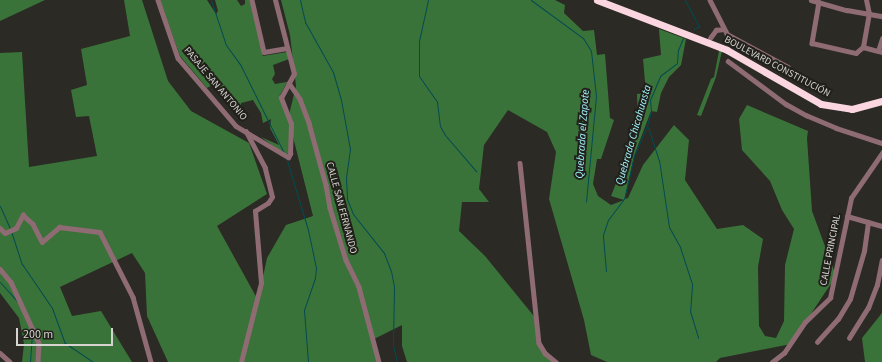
<!DOCTYPE html>
<html>
<head>
<meta charset="utf-8">
<style>
	body { margin:0 }
	#map { position:relative; width:882px; height:362px; overflow:hidden; background:#2b2a24; font-family:"Source Sans 3",sans-serif }
	div>[style] { position:absolute }
	.forest>* { inset:0; background:#3a7339 }
	.stream>* { height:1px; margin:-0.5px; padding:0 0.5px; transform-origin:0.5px; border-radius:0.5px; background:#024b52 }
	.minor>* { height:4.5px; margin:-2.25px; padding:0 2.25px; transform-origin:2.25px; border-radius:2.25px; background:#8f6b74 }
	.highway>* { height:7px; margin:-3.5px; padding:0 3.5px; transform-origin:3.5px; border-radius:3.5px; background:#fbd6e0 }
	span { translate:-50% -50%; white-space:nowrap; text-align:center; line-height:1.15; -webkit-text-stroke:4px #21201a; paint-order:stroke }
	.street-label { font-size:10px; color:#d5d4d0 }
	.water-label { font-size:11px; color:#a0f4fe; font-style:italic }
	.scale { position:absolute; left:16px; top:328px; width:97px; height:18px; box-sizing:border-box; border:2px solid #d5d4d0; border-top:0; padding-left:5px; font-size:12px; line-height:14px; white-space:nowrap; color:#d5d4d0; -webkit-text-stroke:3px #21201a; paint-order:stroke }
</style>
</head>
<body>
<div id="map">
	<div class="forest">
		<div style="clip-path:polygon(0 0,45px 0,0 21px)"></div>
		<div style="clip-path:polygon(124px 0,142px 0,168px 81px,191px 111px,249px 143px,267px 194px,217px 226px,258px 300px,267px 258px,286px 225px,313px 216px,291px 129px,289px 153px,285px 155px,261px 137px,279px 145px,270px 128px,271px 119px,263px 123px,261px 113px,253px 100px,241px 103px,241px 110px,238px 111px,232px 106px,235px 101px,230px 97px,221px 99px,226px 94px,214px 84px,207px 88px,180px 56px,160px 0,207px 0,216px 14px,218px 11px,215px 0,237px 0,241px 6px,245px 4px,245px 0,250px 0,263px 56px,287px 52px,289px 59px,273px 65px,275px 74px,272px 79px,275px 84px,287px 82px,279px 97px,288px 119px,296px 86px,290px 35px,281px 0,555px 0,565px 5px,564px 13px,583px 31px,594px 30px,597px 55px,605px 54px,610px 118px,614px 120px,601px 159px,597px 159px,593px 184px,598px 196px,611px 205px,624px 200px,611px 196px,638px 128px,637px 94px,646px 93px,643px 59px,661px 55px,659px 29px,686px 39px,681px 65px,669px 77px,661px 93px,657px 112px,651px 111px,634px 156px,625px 199px,628px 198px,643px 165px,674px 125px,689px 140px,685px 180px,717px 229px,743px 225px,763px 239px,758px 267px,759px 326px,765px 336px,776px 338px,784px 321px,785px 265px,794px 229px,782px 210px,770px 181px,742px 150px,739px 119px,747px 105px,808px 131px,807px 138px,812px 211px,836px 276px,791px 344px,720px 358px,716px 362px,607px 362px,591px 355px,584px 320px,549px 199px,556px 152px,547px 132px,508px 110px,484px 145px,479px 189px,489px 202px,462px 202px,459px 231px,485px 256px,537px 320px,539px 343px,556px 362px,407px 362px,402px 346px,402px 325px,372px 340px,380px 362px,168px 362px,147px 316px,145px 273px,132px 253px,60px 287px,72px 316px,101px 311px,132px 362px,22px 362px,24px 344px,19px 318px,0 293px,0 53px,22px 52px,29px 167px,97px 156px,89px 116px,76px 117px,71px 90px,87px 85px,81px 49px,130px 36px)"></div>
		<div style="clip-path:polygon(719px 51px,722px 51px,716px 77px,701px 116px,697px 115px,711px 79px,714px 77px)"></div>
		<div style="clip-path:polygon(882px 313px,882px 362px,865px 362px,862px 338px)"></div>
	</div>
	<div class="stream">
		<div style="left:211px;top:0;width:47px;rotate:71.6deg"></div>
		<div style="left:226px;top:45px;width:24px;rotate:54deg"></div>
		<div style="left:240px;top:64px;width:99px;rotate:63.7deg"></div>
		<div style="left:300px;top:0;width:23px;rotate:77deg"></div>
		<div style="left:305px;top:22px;width:57px;rotate:60.8deg"></div>
		<div style="left:333px;top:72px;width:29px;rotate:74deg"></div>
		<div style="left:341px;top:100px;width:50px;rotate:79.6deg"></div>
		<div style="left:350px;top:149px;width:29px;rotate:98deg"></div>
		<div style="left:346px;top:178px;width:21px;rotate:87deg"></div>
		<div style="left:347px;top:199px;width:16px;rotate:68deg"></div>
		<div style="left:353px;top:214px;width:50px;rotate:51.5deg"></div>
		<div style="left:384px;top:253px;width:19px;rotate:69deg"></div>
		<div style="left:391px;top:271px;width:15px;rotate:79deg"></div>
		<div style="left:394px;top:286px;width:59px;rotate:91deg"></div>
		<div style="left:393px;top:345px;width:17px;rotate:77deg"></div>
		<div style="left:428px;top:0;width:42px;rotate:102.4deg"></div>
		<div style="left:419px;top:41px;width:35px;rotate:90deg"></div>
		<div style="left:419px;top:76px;width:32px;rotate:55deg"></div>
		<div style="left:437px;top:102px;width:24px;rotate:83deg"></div>
		<div style="left:440px;top:126px;width:10px;rotate:61deg"></div>
		<div style="left:445px;top:135px;width:48px;rotate:49.3deg"></div>
		<div style="left:531px;top:0;width:64px;rotate:36.2deg"></div>
		<div style="left:583px;top:38px;width:15px;rotate:58deg"></div>
		<div style="left:591px;top:51px;width:45px;rotate:83.7deg"></div>
		<div style="left:596px;top:96px;width:106px;rotate:95.4deg"></div>
		<div style="left:685px;top:0;width:30px;rotate:62deg"></div>
		<div style="left:699px;top:26px;width:6px;rotate:149deg"></div>
		<div style="left:648px;top:127px;width:35px;rotate:72deg"></div>
		<div style="left:659px;top:160px;width:68px;rotate:81.5deg"></div>
		<div style="left:669px;top:227px;width:23px;rotate:61deg"></div>
		<div style="left:680px;top:247px;width:40px;rotate:72deg"></div>
		<div style="left:692px;top:285px;width:26px;rotate:94deg"></div>
		<div style="left:690px;top:311px;width:28px;rotate:73deg"></div>
		<div style="left:286px;top:157px;width:76px;rotate:73.2deg"></div>
		<div style="left:308px;top:230px;width:39px;rotate:78deg"></div>
		<div style="left:316px;top:268px;width:10px;rotate:96deg"></div>
		<div style="left:315px;top:278px;width:34px;rotate:109deg"></div>
		<div style="left:304px;top:310px;width:52px;rotate:85.6deg"></div>
		<div style="left:0;top:206px;width:24px;rotate:66deg"></div>
		<div style="left:11px;top:231px;width:35px;rotate:72deg"></div>
		<div style="left:22px;top:264px;width:53px;rotate:55.7deg"></div>
		<div style="left:52px;top:308px;width:37px;rotate:70deg"></div>
		<div style="left:65px;top:343px;width:34px;rotate:34deg"></div>
		<div style="left:606px;top:271px;width:36px;rotate:-95deg"></div>
		<div style="left:603px;top:235px;width:16px;rotate:-72deg"></div>
		<div style="left:608px;top:220px;width:26px;rotate:-53deg"></div>
		<div style="left:624px;top:199px;width:44px;rotate:-76.9deg"></div>
		<div style="left:634px;top:156px;width:33px;rotate:-67deg"></div>
		<div style="left:647px;top:126px;width:16px;rotate:-75deg"></div>
		<div style="left:651px;top:111px;width:11px;rotate:-95deg"></div>
		<div style="left:650px;top:100px;width:26px;rotate:-67deg"></div>
		<div style="left:660px;top:76px;width:21px;rotate:-37deg"></div>
		<div style="left:677px;top:63px;width:13px;rotate:-86deg"></div>
		<div style="left:678px;top:50px;width:15px;rotate:-67deg"></div>
		<div style="left:0;top:282px;width:27px;rotate:48deg"></div>
		<div style="left:30px;top:362px;width:29px;rotate:-86deg"></div>
	</div>
	<div class="minor">
		<div style="left:158px;top:0;width:61px;rotate:71deg"></div>
		<div style="left:178px;top:58px;width:89px;rotate:49.5deg"></div>
		<div style="left:236px;top:126px;width:61px;rotate:30.8deg"></div>
		<div style="left:288px;top:157px;width:4px;rotate:-56deg"></div>
		<div style="left:290px;top:154px;width:30px;rotate:-88deg"></div>
		<div style="left:291px;top:124px;width:28px;rotate:-111deg"></div>
		<div style="left:281px;top:98px;width:27px;rotate:-62deg"></div>
		<div style="left:294px;top:74px;width:76px;rotate:-104.4deg"></div>
		<div style="left:252px;top:0;width:53px;rotate:77deg"></div>
		<div style="left:264px;top:52px;width:23px;rotate:-10deg"></div>
		<div style="left:710px;top:0;width:38px;rotate:63deg"></div>
		<div style="left:727px;top:34px;width:69px;rotate:28.4deg"></div>
		<div style="left:811px;top:0;width:37px;rotate:16deg"></div>
		<div style="left:847px;top:10px;width:36px;rotate:10deg"></div>
		<div style="left:819px;top:2px;width:42px;rotate:99.7deg"></div>
		<div style="left:812px;top:43px;width:45px;rotate:12.8deg"></div>
		<div style="left:856px;top:53px;width:9px;rotate:-41deg"></div>
		<div style="left:863px;top:47px;width:34px;rotate:-80deg"></div>
		<div style="left:869px;top:14px;width:14px;rotate:-102deg"></div>
		<div style="left:710px;top:38px;width:10px;rotate:-53deg"></div>
		<div style="left:716px;top:30px;width:7px;rotate:-8deg"></div>
		<div style="left:863px;top:47px;width:20px;rotate:15deg"></div>
		<div style="left:878px;top:51px;width:13px;rotate:-72deg"></div>
		<div style="left:728px;top:61px;width:72px;rotate:36.6deg"></div>
		<div style="left:786px;top:104px;width:23px;rotate:29deg"></div>
		<div style="left:806px;top:115px;width:33px;rotate:23deg"></div>
		<div style="left:836px;top:128px;width:48px;rotate:18.1deg"></div>
		<div style="left:289px;top:83px;width:19px;rotate:55deg"></div>
		<div style="left:300px;top:99px;width:26px;rotate:69deg"></div>
		<div style="left:309px;top:123px;width:64px;rotate:74.7deg"></div>
		<div style="left:326px;top:185px;width:23px;rotate:80deg"></div>
		<div style="left:330px;top:208px;width:54px;rotate:72.9deg"></div>
		<div style="left:346px;top:260px;width:30px;rotate:64deg"></div>
		<div style="left:359px;top:287px;width:78px;rotate:75.1deg"></div>
		<div style="left:520px;top:163px;width:181px;rotate:84deg"></div>
		<div style="left:539px;top:343px;width:12px;rotate:59deg"></div>
		<div style="left:545px;top:353px;width:14px;rotate:39deg"></div>
		<div style="left:847px;top:216px;width:36px;rotate:16deg"></div>
		<div style="left:0;top:228px;width:7px;rotate:45deg"></div>
		<div style="left:5px;top:233px;width:12px;rotate:-24deg"></div>
		<div style="left:16px;top:228px;width:15px;rotate:-62deg"></div>
		<div style="left:23px;top:215px;width:13px;rotate:42deg"></div>
		<div style="left:33px;top:224px;width:20px;rotate:63deg"></div>
		<div style="left:42px;top:242px;width:23px;rotate:-41deg"></div>
		<div style="left:59px;top:227px;width:41px;rotate:7deg"></div>
		<div style="left:100px;top:232px;width:73px;rotate:63.1deg"></div>
		<div style="left:133px;top:297px;width:67px;rotate:74.5deg"></div>
		<div style="left:0;top:269px;width:17px;rotate:50deg"></div>
		<div style="left:11px;top:282px;width:67px;rotate:65.3deg"></div>
		<div style="left:39px;top:343px;width:19px;rotate:93deg"></div>
		<div style="left:849px;top:338px;width:36px;rotate:-58deg"></div>
		<div style="left:868px;top:308px;width:25px;rotate:-69deg"></div>
		<div style="left:877px;top:285px;width:25px;rotate:-79deg"></div>
		<div style="left:817px;top:342px;width:31px;rotate:-48deg"></div>
		<div style="left:838px;top:319px;width:23px;rotate:-59deg"></div>
		<div style="left:850px;top:299px;width:50px;rotate:-73.7deg"></div>
		<div style="left:864px;top:251px;width:29px;rotate:-82deg"></div>
		<div style="left:0;top:353px;width:13px;rotate:42deg"></div>
		<div style="left:241px;top:362px;width:81px;rotate:-75.8deg"></div>
		<div style="left:261px;top:283px;width:72px;rotate:-94.8deg"></div>
		<div style="left:255px;top:211px;width:15px;rotate:-32deg"></div>
		<div style="left:268px;top:203px;width:7px;rotate:-56deg"></div>
		<div style="left:272px;top:197px;width:30px;rotate:-104deg"></div>
		<div style="left:265px;top:168px;width:41px;rotate:-117.8deg"></div>
		<div style="left:772px;top:362px;width:15px;rotate:-37deg"></div>
		<div style="left:784px;top:353px;width:37px;rotate:-56deg"></div>
		<div style="left:805px;top:322px;width:35px;rotate:-44deg"></div>
		<div style="left:830px;top:298px;width:102px;rotate:-78.1deg"></div>
		<div style="left:851px;top:198px;width:55px;rotate:-55.4deg"></div>
	</div>
	<div class="highway">
		<div style="left:597px;top:0;width:139px;rotate:21deg"></div>
		<div style="left:727px;top:50px;width:108px;rotate:29.9deg"></div>
		<div style="left:821px;top:104px;width:31px;rotate:9deg"></div>
		<div style="left:852px;top:109px;width:31px;rotate:-15deg"></div>
	</div>
	<div class="street-label">
		<span style="left:777px;top:67px;rotate:28deg">BOULEVARD CONSTITUCIÓN</span>
		<span style="left:215px;top:84px;rotate:50deg">PASAJE SAN ANTONIO</span>
		<span style="left:341px;top:208px;rotate:75deg">CALLE SAN FERNANDO</span>
		<span style="left:831px;top:250px;rotate:-79deg">CALLE PRINCIPAL</span>
	</div>
	<div class="water-label">
		<span style="left:583px;top:134px;rotate:-86deg">Quebrada el Zapote</span>
		<span style="left:634px;top:135px;rotate:-74deg">Quebrada Chicahuasta</span>
	</div>
	<div class="scale">200 m</div>
</div>
</body>
</html>
